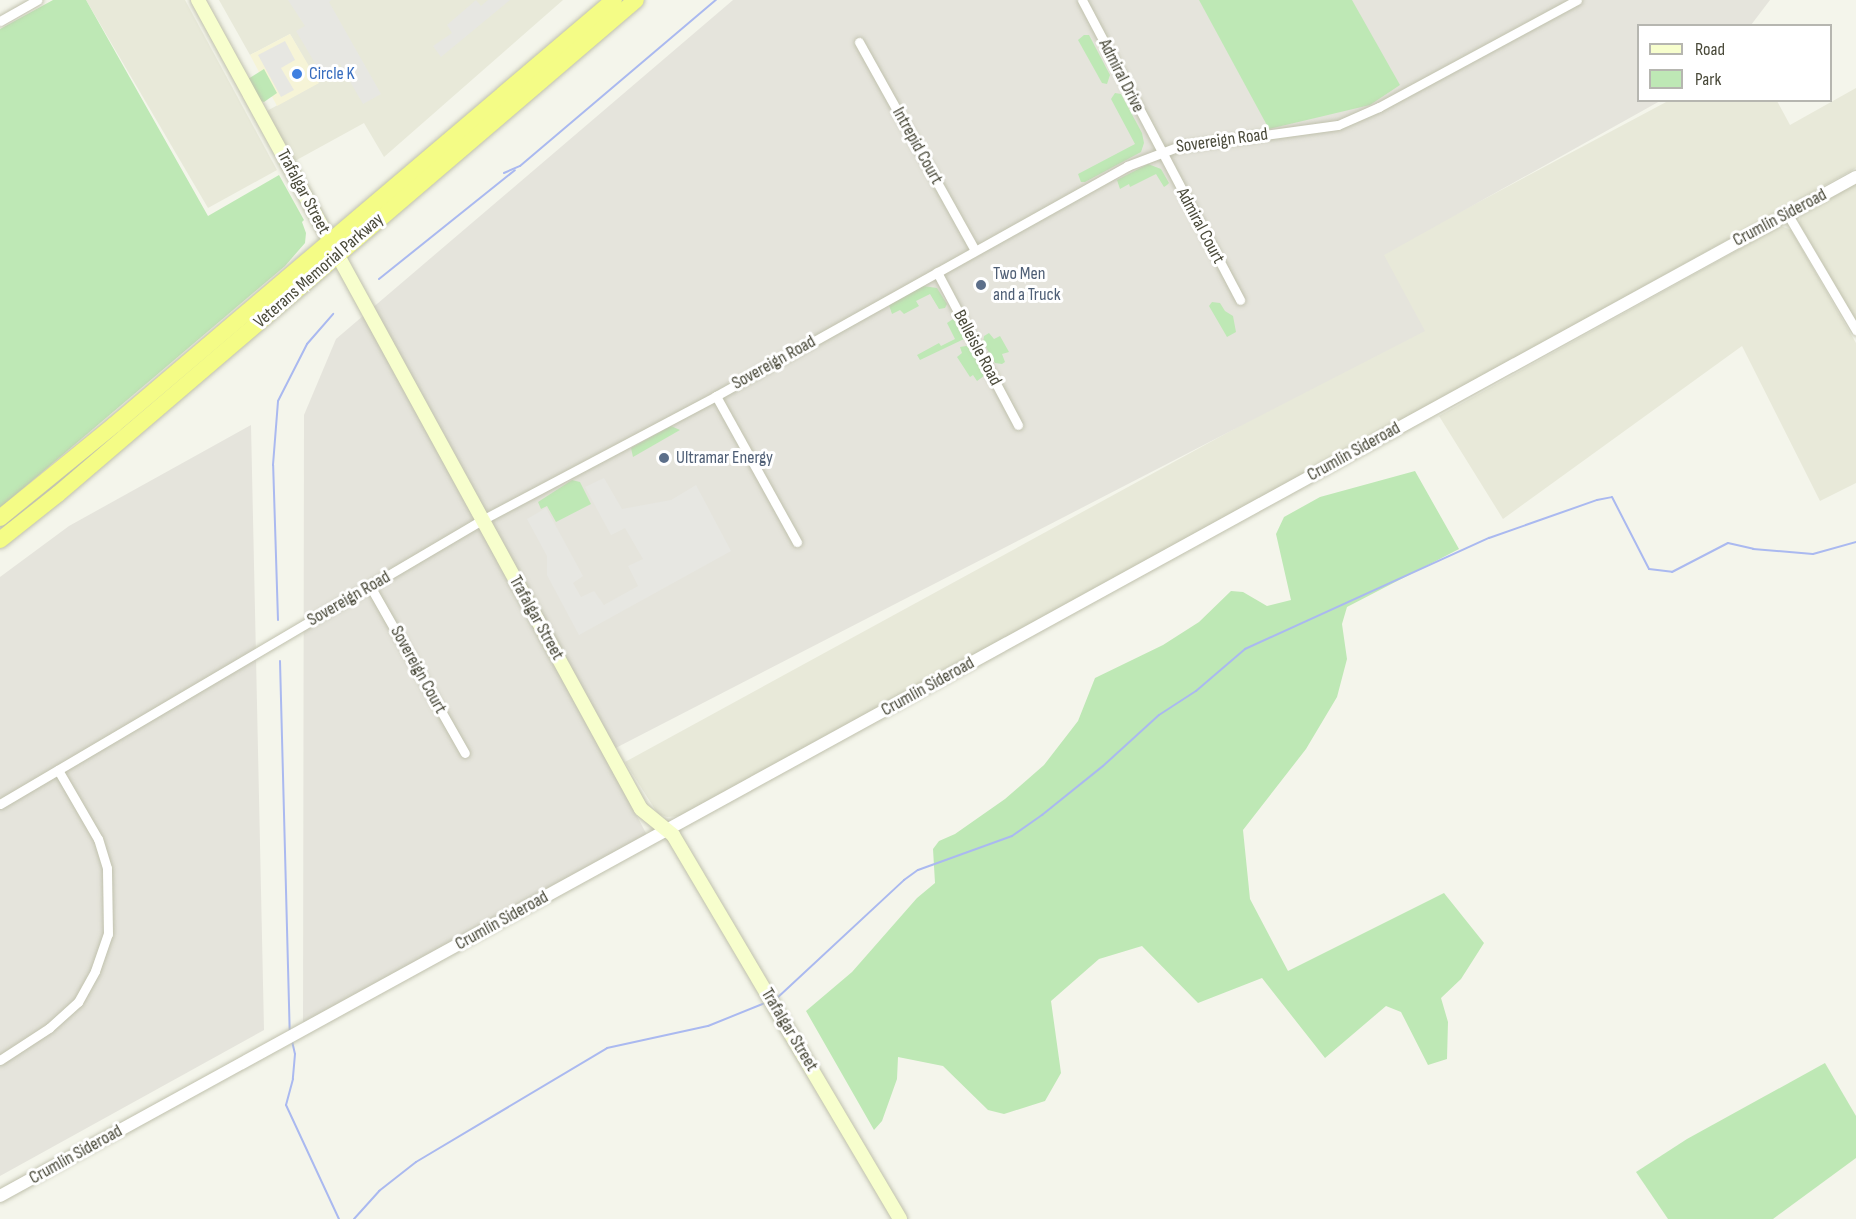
<!DOCTYPE html>
<html>
<head>
<meta charset="utf-8">
<style>
	body { margin:0 }
	#map { position:relative; width:1856px; height:1219px; overflow:hidden; background:#f4f5eb; font-family:"Sofia Sans Condensed",sans-serif }
	div>[style] { position:absolute }
	.residential>* { inset:0; background:#e8e9d9 }
	.commercial>* { inset:0; background:#f6f4d7 }
	.industrial>* { inset:0; background:#e5e4dc }
	.green>* { inset:0; background:#bee8b5 }
	.parking>* { inset:0; background:#e7e7e2 }
	.stream>* { height:2px; margin:-1px; padding:0 1px; transform-origin:1px; border-radius:1px; background:#aab9f0 }
	.roads { filter:drop-shadow(0 0 2px #c0c1ad) drop-shadow(0 0 2px #c0c1ad) }
	.minor>* { height:9px; margin:-4.5px; padding:0 4.5px; transform-origin:4.5px; border-radius:4.5px; background:#fff }
	.tertiary>* { height:12px; margin:-6px; padding:0 6px; transform-origin:6px; border-radius:6px; background:#fff }
	.secondary>* { height:14px; margin:-7px; padding:0 7px; transform-origin:7px; border-radius:7px; background:#f7fecd }
	.trunk>* { height:16px; margin:-8px; padding:0 8px; transform-origin:8px; border-radius:8px; background:#f4fc86 }
	.dots>* { width:16px; height:16px; translate:-50% -50%; box-sizing:border-box; border:3px solid #fff; border-radius:50% }
	span { translate:-50% -50%; white-space:nowrap; text-align:center; line-height:1.15; -webkit-text-stroke:6px #fff; paint-order:stroke }
	.shop-label { font-size:18px; color:#366cbe }
	.left { translate:0 -50%; text-align:left }
	.street-label { font-size:18px; color:#494939 }
	.service-label { font-size:18px; color:#4e5e75 }
	.legend { position:absolute; left:1637px; top:24px; width:195px; height:78px; box-sizing:border-box; background:#fff; border:2px solid #b6b6b0; margin:0; padding:8px 10px; list-style:none; font-size:18px; color:#494939 }
	.legend li { display:flex; align-items:center; gap:12px; height:30px }
	.legend b { width:30px; border:2px solid #b6b6b0 }
</style>
</head>
<body>
<div id="map">
	<div class="residential">
		<div style="clip-path:polygon(86px 0,185px 0,277px 170px,208px 208px)"></div>
		<div style="clip-path:polygon(219px 0,563px 0,384px 157px,364px 123px,293px 162px,265px 112px,318px 83px,290px 34px,250px 55px)"></div>
		<div style="clip-path:polygon(1856px 88px,1856px 168px,1323px 465px,682px 816px,667px 817px,658px 814px,625px 762px,1289px 399px,1342px 275px,1668px 101px,1777px 101px,1790px 125px)"></div>
		<div style="clip-path:polygon(1856px 184px,1856px 321px,1799px 223px,1801px 215px)"></div>
		<div style="clip-path:polygon(1781px 226px,1791px 230px,1856px 343px,1856px 483px,1820px 501px,1742px 346px,1503px 519px,1439px 416px)"></div>
	</div>
	<div class="commercial">
		<div style="clip-path:polygon(290px 34px,319px 83px,277px 106px,250px 55px)"></div>
	</div>
	<div class="industrial">
		<div style="clip-path:polygon(733px 0,1770px 0,1751px 25px,1638px 26px,1638px 100px,1660px 101px,1384px 255px,1425px 331px,604px 754px,647px 835px,303px 1025px,304px 415px,336px 339px)"></div>
		<div style="clip-path:polygon(251px 425px,264px 1030px,0 1176px,0 577px,69px 526px)"></div>
	</div>
	<div class="green">
		<div style="clip-path:polygon(53px 0,86px 0,208px 216px,279px 175px,304px 220px,302px 222px,306px 233px,305px 243px,285px 266px,0 508px,0 29px)"></div>
		<div style="clip-path:polygon(1199px 0,1352px 0,1400px 85px,1370px 105px,1269px 129px)"></div>
		<div style="clip-path:polygon(1084px 35px,1089px 35px,1110px 75px,1107px 84px,1102px 83px,1078px 40px)"></div>
		<div style="clip-path:polygon(264px 69px,277px 93px,264px 102px,260px 101px,248px 79px)"></div>
		<div style="clip-path:polygon(1115px 93px,1121px 94px,1142px 133px,1144px 143px,1141px 152px,1085px 182px,1081px 182px,1078px 174px,1135px 144px,1111px 99px)"></div>
		<div style="clip-path:polygon(1148px 164px,1161px 169px,1169px 183px,1167px 185px,1164px 187px,1156px 174px,1130px 187px,1129px 184px,1120px 189px,1117px 180px)"></div>
		<div style="clip-path:polygon(923px 286px,937px 288px,947px 304px,945px 308px,939px 309px,930px 294px,916px 301px,919px 306px,904px 314px,900px 310px,892px 314px,889px 305px)"></div>
		<div style="clip-path:polygon(1212px 302px,1220px 303px,1225px 311px,1233px 316px,1236px 332px,1227px 337px,1209px 306px)"></div>
		<div style="clip-path:polygon(953px 319px,957px 320px,964px 339px,920px 360px,917px 355px,939px 343px,941px 346px,955px 339px,947px 323px)"></div>
		<div style="clip-path:polygon(989px 333px,994px 339px,1000px 336px,1009px 352px,1002px 354px,1005px 362px,1002px 364px,995px 363px,983px 342px,984px 336px)"></div>
		<div style="clip-path:polygon(966px 346px,971px 347px,985px 371px,984px 376px,977px 381px,973px 375px,970px 377px,957px 357px,962px 353px,960px 347px)"></div>
		<div style="clip-path:polygon(671px 426px,680px 430px,633px 457px,631px 448px)"></div>
		<div style="clip-path:polygon(1415px 471px,1459px 549px,1347px 607px,1342px 624px,1347px 659px,1337px 697px,1306px 749px,1243px 830px,1250px 899px,1288px 971px,1444px 893px,1484px 943px,1461px 979px,1441px 998px,1448px 1022px,1447px 1059px,1428px 1065px,1401px 1012px,1386px 1006px,1325px 1058px,1262px 978px,1198px 1003px,1142px 946px,1099px 959px,1051px 1001px,1061px 1073px,1045px 1101px,1004px 1114px,988px 1110px,943px 1066px,898px 1057px,897px 1079px,882px 1121px,874px 1130px,806px 1011px,852px 972px,917px 898px,935px 883px,933px 849px,939px 841px,955px 834px,1005px 799px,1044px 765px,1078px 721px,1095px 678px,1163px 645px,1199px 622px,1231px 591px,1243px 592px,1267px 606px,1291px 600px,1276px 534px,1284px 517px,1320px 497px)"></div>
		<div style="clip-path:polygon(572px 480px,580px 482px,591px 504px,556px 522px,547px 506px,541px 509px,538px 502px)"></div>
		<div style="clip-path:polygon(1825px 1063px,1856px 1116px,1856px 1158px,1773px 1219px,1668px 1219px,1636px 1172px,1687px 1139px)"></div>
	</div>
	<div class="parking">
		<div style="clip-path:polygon(288px 0,331px 0,329px 2px,381px 94px,363px 104px,340px 64px,322px 75px,296px 31px,305px 26px)"></div>
		<div style="clip-path:polygon(476px 0,481px 6px,488px 0,510px 0,441px 57px,433px 46px,452px 33px,447px 25px)"></div>
		<div style="clip-path:polygon(285px 41px,295px 60px,281px 68px,294px 90px,281px 97px,258px 55px)"></div>
		<div style="clip-path:polygon(604px 478px,622px 509px,671px 500px,696px 485px,731px 551px,579px 635px,547px 575px,547px 556px,527px 519px,546px 508px,583px 576px,573px 583px,581px 597px,594px 591px,604px 605px,638px 586px,628px 566px,643px 559px,625px 528px,611px 535px,585px 487px)"></div>
	</div>
	<div class="stream">
		<div style="left:504px;top:173px;width:17px;rotate:-24deg"></div>
		<div style="left:520px;top:166px;width:257px;rotate:-40.3deg"></div>
		<div style="left:379px;top:279px;width:174px;rotate:-38.7deg"></div>
		<div style="left:278px;top:620px;width:155px;rotate:-91.8deg"></div>
		<div style="left:273px;top:465px;width:64px;rotate:-85.5deg"></div>
		<div style="left:278px;top:401px;width:64px;rotate:-63deg"></div>
		<div style="left:307px;top:344px;width:40px;rotate:-49deg"></div>
		<div style="left:280px;top:661px;width:372px;rotate:88.5deg"></div>
		<div style="left:776px;top:999px;width:175px;rotate:-42.9deg"></div>
		<div style="left:904px;top:880px;width:17px;rotate:-36deg"></div>
		<div style="left:918px;top:870px;width:100px;rotate:-19.9deg"></div>
		<div style="left:1012px;top:836px;width:37px;rotate:-35deg"></div>
		<div style="left:1042px;top:815px;width:78px;rotate:-38.8deg"></div>
		<div style="left:1103px;top:766px;width:76px;rotate:-42.3deg"></div>
		<div style="left:1159px;top:715px;width:44px;rotate:-33deg"></div>
		<div style="left:1196px;top:691px;width:65px;rotate:-40.6deg"></div>
		<div style="left:1245px;top:649px;width:268px;rotate:-24.5deg"></div>
		<div style="left:1489px;top:538px;width:114px;rotate:-19.4deg"></div>
		<div style="left:1597px;top:500px;width:15px;rotate:-11deg"></div>
		<div style="left:1612px;top:497px;width:81px;rotate:62.8deg"></div>
		<div style="left:1649px;top:569px;width:23px;rotate:7deg"></div>
		<div style="left:1672px;top:572px;width:63px;rotate:-27.4deg"></div>
		<div style="left:1728px;top:543px;width:26px;rotate:13deg"></div>
		<div style="left:1753px;top:549px;width:60px;rotate:4.8deg"></div>
		<div style="left:1813px;top:554px;width:45px;rotate:-15.6deg"></div>
		<div style="left:292px;top:1041px;width:13px;rotate:77deg"></div>
		<div style="left:295px;top:1054px;width:25px;rotate:95deg"></div>
		<div style="left:293px;top:1079px;width:27px;rotate:105deg"></div>
		<div style="left:286px;top:1105px;width:126px;rotate:65.1deg"></div>
		<div style="left:354px;top:1219px;width:38px;rotate:-48deg"></div>
		<div style="left:379px;top:1191px;width:47px;rotate:-38.1deg"></div>
		<div style="left:416px;top:1162px;width:222px;rotate:-30.8deg"></div>
		<div style="left:607px;top:1048px;width:103px;rotate:-12.3deg"></div>
		<div style="left:708px;top:1026px;width:61px;rotate:-22deg"></div>
	</div>
	<div class="roads">
		<div class="minor">
			<div style="left:1082px;top:0;width:339px;rotate:62.2deg"></div>
			<div style="left:0;top:21px;width:43px;rotate:-29.6deg"></div>
			<div style="left:859px;top:42px;width:237px;rotate:60.9deg"></div>
			<div style="left:1788px;top:215px;width:134px;rotate:59.4deg"></div>
			<div style="left:937px;top:272px;width:173px;rotate:62.1deg"></div>
			<div style="left:716px;top:396px;width:167px;rotate:61deg"></div>
			<div style="left:370px;top:586px;width:192px;rotate:60.4deg"></div>
			<div style="left:0;top:804px;width:559px;rotate:-30.51deg"></div>
			<div style="left:482px;top:520px;width:265px;rotate:-27.9deg"></div>
			<div style="left:716px;top:396px;width:471px;rotate:-29.2deg"></div>
			<div style="left:1127px;top:166px;width:53px;rotate:-20.8deg"></div>
			<div style="left:1177px;top:147px;width:162px;rotate:-7.8deg"></div>
			<div style="left:1338px;top:125px;width:45px;rotate:-23.7deg"></div>
			<div style="left:1379px;top:107px;width:225px;rotate:-28.4deg"></div>
			<div style="left:0;top:1060px;width:59px;rotate:-33.1deg"></div>
			<div style="left:49px;top:1028px;width:39px;rotate:-42deg"></div>
			<div style="left:78px;top:1002px;width:35px;rotate:-61deg"></div>
			<div style="left:95px;top:971px;width:39px;rotate:-71deg"></div>
			<div style="left:108px;top:934px;width:66px;rotate:-90.9deg"></div>
			<div style="left:107px;top:868px;width:30px;rotate:-107deg"></div>
			<div style="left:98px;top:839px;width:80px;rotate:-120.1deg"></div>
		</div>
		<div class="tertiary">
			<div style="left:0;top:1196px;width:2117px;rotate:-28.77deg"></div>
		</div>
		<div class="secondary">
			<div style="left:198px;top:0;width:922px;rotate:61.3deg"></div>
			<div style="left:641px;top:809px;width:41px;rotate:39.1deg"></div>
			<div style="left:673px;top:835px;width:446px;rotate:59.4deg"></div>
		</div>
		<div class="trunk">
			<div style="left:0;top:518px;width:147px;rotate:-39.2deg"></div>
			<div style="left:114px;top:425px;width:656px;rotate:-40.36deg"></div>
			<div style="left:0;top:540px;width:74px;rotate:-38.4deg"></div>
			<div style="left:58px;top:494px;width:760px;rotate:-40.52deg"></div>
		</div>
	</div>
	<div class="dots">
		<div style="left:297px;top:74px;background:#3f7fe0"></div>
		<div style="left:981px;top:285px;background:#5c6f8a"></div>
		<div style="left:664px;top:458px;background:#5c6f8a"></div>
	</div>
	<div class="shop-label">
		<span class="left" style="left:309px;top:74px">Circle K</span>
	</div>
	<div class="street-label">
		<span style="left:1121px;top:76px;rotate:63deg">Admiral Drive</span>
		<span style="left:1222px;top:141px;rotate:-8deg">Sovereign Road</span>
		<span style="left:917px;top:146px;rotate:61deg">Intrepid Court</span>
		<span style="left:303px;top:192px;rotate:62deg">Trafalgar Street</span>
		<span style="left:1780px;top:218px;rotate:-28deg">Crumlin Sideroad</span>
		<span style="left:1200px;top:226px;rotate:62deg">Admiral Court</span>
		<span style="left:319px;top:271px;rotate:-41deg">Veterans Memorial Parkway</span>
		<span style="left:977px;top:348px;rotate:62deg">Belleisle Road</span>
		<span style="left:774px;top:363px;rotate:-29deg">Sovereign Road</span>
		<span style="left:1354px;top:452px;rotate:-29deg">Crumlin Sideroad</span>
		<span style="left:349px;top:599px;rotate:-30deg">Sovereign Road</span>
		<span style="left:536px;top:618px;rotate:61deg">Trafalgar Street</span>
		<span style="left:418px;top:670px;rotate:61deg">Sovereign Court</span>
		<span style="left:928px;top:687px;rotate:-29deg">Crumlin Sideroad</span>
		<span style="left:502px;top:921px;rotate:-29deg">Crumlin Sideroad</span>
		<span style="left:789px;top:1030px;rotate:59deg">Trafalgar Street</span>
		<span style="left:76px;top:1155px;rotate:-29deg">Crumlin Sideroad</span>
	</div>
	<div class="service-label">
		<span class="left" style="left:993px;top:285px">Two Men<br>and a Truck</span>
		<span class="left" style="left:676px;top:458px">Ultramar Energy</span>
	</div>
	<ul class="legend">
	<li><b style="height:8px;background:#f7fecd"></b>Road</li>
	<li><b style="height:16px;background:#bee8b5"></b>Park</li>
	</ul>
</div>
</body>
</html>
